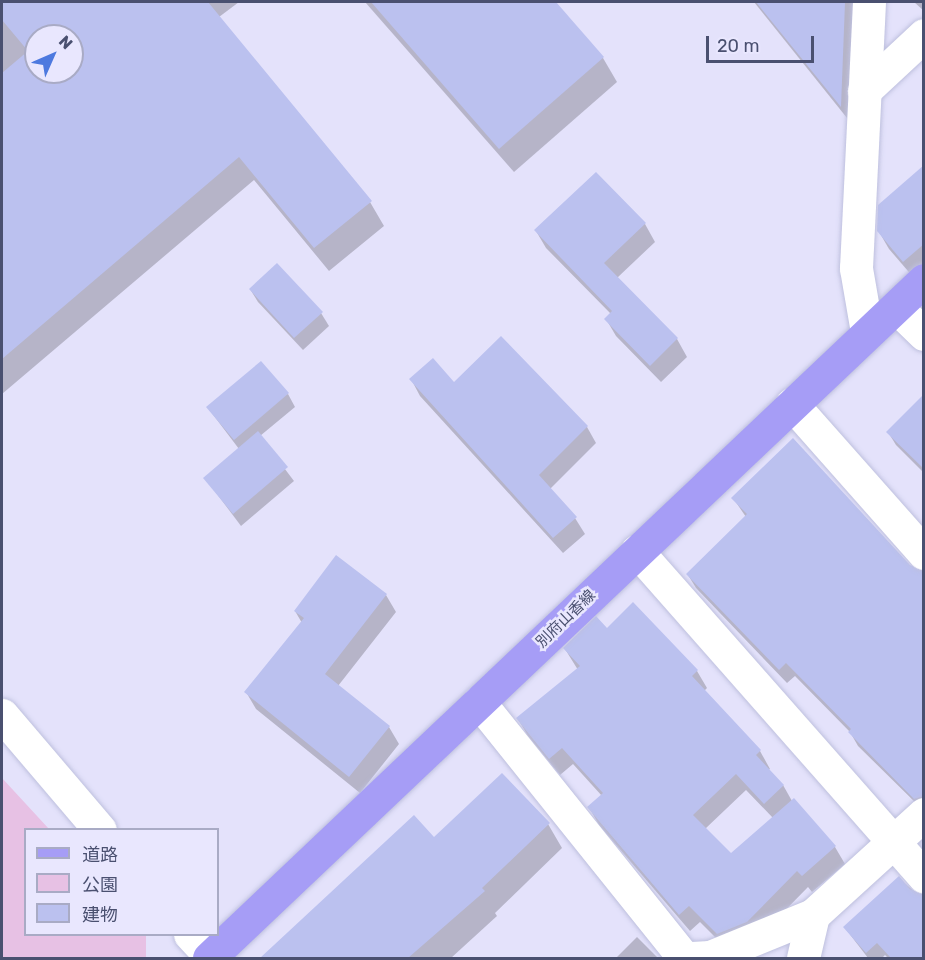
<!DOCTYPE html>
<html>
<head>
<meta charset="utf-8">
<style>
	body { margin:0 }
	#map { position:relative; width:925px; height:960px; overflow:hidden; background:#e4e2fb; font-family:Rubik,"Noto Sans JP",sans-serif }
	div>[style] { position:absolute }
	.green>* { inset:0; background:#e7c1e4 }
	.shadow>* { inset:0; background:#0003 }
	.building>* { inset:0; background:#bbc1ef }
	.roads { filter:drop-shadow(0 0 2px #bec0de) drop-shadow(0 0 2px #bec0de) }
	.minor>* { height:33px; margin:-16.5px; padding:0 16.5px; transform-origin:16.5px; border-radius:16.5px; background:#fff }
	.major>* { height:33px; margin:-16.5px; padding:0 16.5px; transform-origin:16.5px; border-radius:16.5px; background:#a69df6 }
	span { translate:-50% -50%; white-space:nowrap; text-align:center; line-height:1.15; -webkit-text-stroke:5px #e9e7fe; paint-order:stroke }
	.street-label { font-size:15px; color:#4a5070 }
	.frame { position:absolute; inset:0; border:3px solid #4a5070; pointer-events:none }
	.legend { position:absolute; left:24px; top:828px; width:195px; height:108px; box-sizing:border-box; background:#e9e7fe; border:2px solid #a9abc5; margin:0; padding:8px 10px; list-style:none; font-size:18px; color:#4a5070 }
	.legend li { display:flex; align-items:center; gap:12px; height:30px }
	.legend b { width:30px; border:2px solid #a9abc5 }
	.north { position:absolute; left:24px; top:24px; width:60px; height:60px; box-sizing:border-box; background:#e9e7fe; border:2px solid #a9abc5; border-radius:50%; rotate:45deg; font-size:16px; font-weight:700; line-height:24px; text-align:center; color:#4a5070 }
	.north::after { content:''; display:block; margin:auto; width:21px; height:27px; background:#4d79df; clip-path:polygon(50% 0,100% 100%,50% 72%,0 100%) }
	.scale { position:absolute; left:706px; top:36px; width:108px; height:27px; box-sizing:border-box; border:3px solid #4a5070; border-top:0; padding-left:8px; font-size:18px; line-height:21px; white-space:nowrap; color:#4a5070; -webkit-text-stroke:4px #e9e7fe; paint-order:stroke }
</style>
</head>
<body>
<div id="map">
	<div class="green">
		<div style="clip-path:polygon(2px 778px,49px 829px,26px 830px,26px 934px,146px 935px,146px 958px,2px 958px)"></div>
	</div>
	<div class="shadow">
		<div style="clip-path:polygon(evenodd,2px 2px,239px 2px,219px 17px,370px 202px,384px 226px,329px 271px,254px 180px,2px 394px,2px 2px,36px 36px,72px 36px,72px 72px,36px 72px,36px 36px)"></div>
		<div style="clip-path:polygon(365px 2px,554px 2px,603px 58px,617px 82px,514px 172px)"></div>
		<div style="clip-path:polygon(754px 2px,856px 2px,851px 123px)"></div>
		<div style="clip-path:polygon(914px 2px,924px 2px,924px 11px)"></div>
		<div style="clip-path:polygon(924px 167px,924px 271px,914px 278px,889px 249px,878px 230px)"></div>
		<div style="clip-path:polygon(645px 224px,655px 242px,617px 278px,677px 339px,687px 357px,661px 382px,616px 336px,606px 319px,611px 314px,546px 248px,536px 231px)"></div>
		<div style="clip-path:polygon(250px 289px,321px 313px,329px 326px,303px 350px,258px 302px)"></div>
		<div style="clip-path:polygon(411px 379px,454px 384px,587px 427px,596px 443px,550px 489px,575px 518px,585px 534px,563px 553px,420px 396px)"></div>
		<div style="clip-path:polygon(288px 394px,295px 407px,260px 436px,294px 481px,241px 526px,205px 478px,239px 449px,208px 408px)"></div>
		<div style="clip-path:polygon(924px 396px,924px 473px,896px 445px,888px 432px)"></div>
		<div style="clip-path:polygon(733px 498px,924px 599px,924px 811px,858px 746px,850px 732px,795px 676px,787px 683px,696px 588px,688px 575px,746px 517px)"></div>
		<div style="clip-path:polygon(386px 595px,396px 612px,338px 686px,389px 727px,399px 744px,360px 793px,256px 709px,246px 692px,302px 623px,295px 611px)"></div>
		<div style="clip-path:polygon(evenodd,633px 605px,697px 671px,707px 688px,704px 691px,760px 751px,770px 769px,768px 770px,783px 785px,792px 801px,794px 800px,835px 847px,845px 864px,812px 892px,808px 887px,757px 939px,728px 950px,700px 922px,690px 931px,599px 825px,589px 807px,602px 796px,573px 764px,560px 775px,528px 736px,518px 719px,578px 670px,565px 649px,607px 630px,633px 605px,746px 790px,773px 818px,731px 855px,705px 829px,746px 790px)"></div>
		<div style="clip-path:polygon(414px 817px,434px 839px,548px 824px,562px 848px,495px 913px,497px 916px,451px 958px,262px 958px)"></div>
		<div style="clip-path:polygon(899px 878px,918px 895px,924px 896px,924px 958px,888px 958px,885px 955px,882px 958px,868px 958px,845px 928px)"></div>
		<div style="clip-path:polygon(637px 937px,658px 958px,616px 958px)"></div>
	</div>
	<div class="building">
		<div style="clip-path:polygon(evenodd,2px 2px,208px 2px,372px 201px,314px 248px,239px 157px,2px 359px,2px 73px,28px 51px,2px 20px,2px 2px,36px 36px,72px 36px,72px 72px,36px 72px,36px 36px)"></div>
		<div style="clip-path:polygon(371px 2px,556px 2px,604px 57px,499px 149px)"></div>
		<div style="clip-path:polygon(756px 2px,845px 2px,841px 107px)"></div>
		<div style="clip-path:polygon(924px 165px,924px 244px,903px 262px,877px 231px,878px 205px)"></div>
		<div style="clip-path:polygon(596px 172px,646px 223px,604px 263px,678px 338px,650px 366px,604px 319px,612px 311px,534px 230px)"></div>
		<div style="clip-path:polygon(277px 263px,323px 312px,294px 338px,249px 289px)"></div>
		<div style="clip-path:polygon(501px 336px,588px 426px,539px 475px,577px 517px,553px 538px,409px 379px,433px 358px,454px 382px)"></div>
		<div style="clip-path:polygon(261px 361px,289px 393px,234px 440px,206px 407px)"></div>
		<div style="clip-path:polygon(924px 394px,924px 469px,886px 432px)"></div>
		<div style="clip-path:polygon(258px 431px,288px 467px,233px 514px,203px 478px)"></div>
		<div style="clip-path:polygon(793px 438px,910px 565px,924px 571px,924px 796px,914px 799px,848px 732px,851px 729px,786px 663px,779px 670px,686px 574px,747px 514px,731px 498px)"></div>
		<div style="clip-path:polygon(336px 555px,387px 594px,325px 674px,390px 726px,349px 777px,244px 692px,304px 618px,294px 611px)"></div>
		<div style="clip-path:polygon(633px 602px,698px 670px,692px 676px,761px 750px,756px 755px,784px 785px,764px 804px,736px 774px,693px 815px,731px 853px,794px 798px,836px 846px,802px 876px,797px 871px,747px 922px,717px 934px,689px 906px,679px 915px,587px 807px,603px 793px,562px 748px,549px 759px,516px 718px,580px 666px,563px 648px,596px 616px,607px 628px)"></div>
		<div style="clip-path:polygon(502px 773px,550px 823px,482px 888px,485px 891px,408px 958px,260px 958px,414px 815px,434px 837px)"></div>
		<div style="clip-path:polygon(899px 876px,910px 889px,924px 894px,924px 958px,891px 958px,877px 943px,866px 953px,843px 927px)"></div>
	</div>
	<div class="roads">
		<div class="minor">
			<div style="left:864px;top:91px;width:82px;rotate:-43deg"></div>
			<div style="left:896px;top:307px;width:39px;rotate:44deg"></div>
			<div style="left:867px;top:332px;width:65px;rotate:-99.8deg"></div>
			<div style="left:856px;top:268px;width:266px;rotate:-87.2deg"></div>
			<div style="left:792px;top:404px;width:199px;rotate:48.5deg"></div>
			<div style="left:637px;top:551px;width:434px;rotate:48.6deg"></div>
			<div style="left:479px;top:702px;width:328px;rotate:51.3deg"></div>
			<div style="left:2px;top:715px;width:151px;rotate:49.6deg"></div>
			<div style="left:190px;top:934px;width:33px;rotate:47deg"></div>
			<div style="left:691px;top:958px;width:19px;rotate:-3deg"></div>
			<div style="left:710px;top:957px;width:111px;rotate:-22.2deg"></div>
			<div style="left:813px;top:915px;width:150px;rotate:-42.3deg"></div>
			<div style="left:803px;top:958px;width:44px;rotate:-76.9deg"></div>
		</div>
		<div class="major">
			<div style="left:209px;top:958px;width:985px;rotate:-43.48deg"></div>
		</div>
	</div>
	<div class="street-label">
		<span style="left:566px;top:619px;rotate:-44deg">別府山香線</span>
	</div>
	<div class="frame"></div>
	<ul class="legend">
	<li><b style="height:8px;background:#a69df6"></b>道路</li>
	<li><b style="height:16px;background:#e7c1e4"></b>公園</li>
	<li><b style="height:16px;background:#bbc1ef"></b>建物</li>
	</ul>
	<div class="north">N</div>
	<div class="scale">20 m</div>
</div>
</body>
</html>
